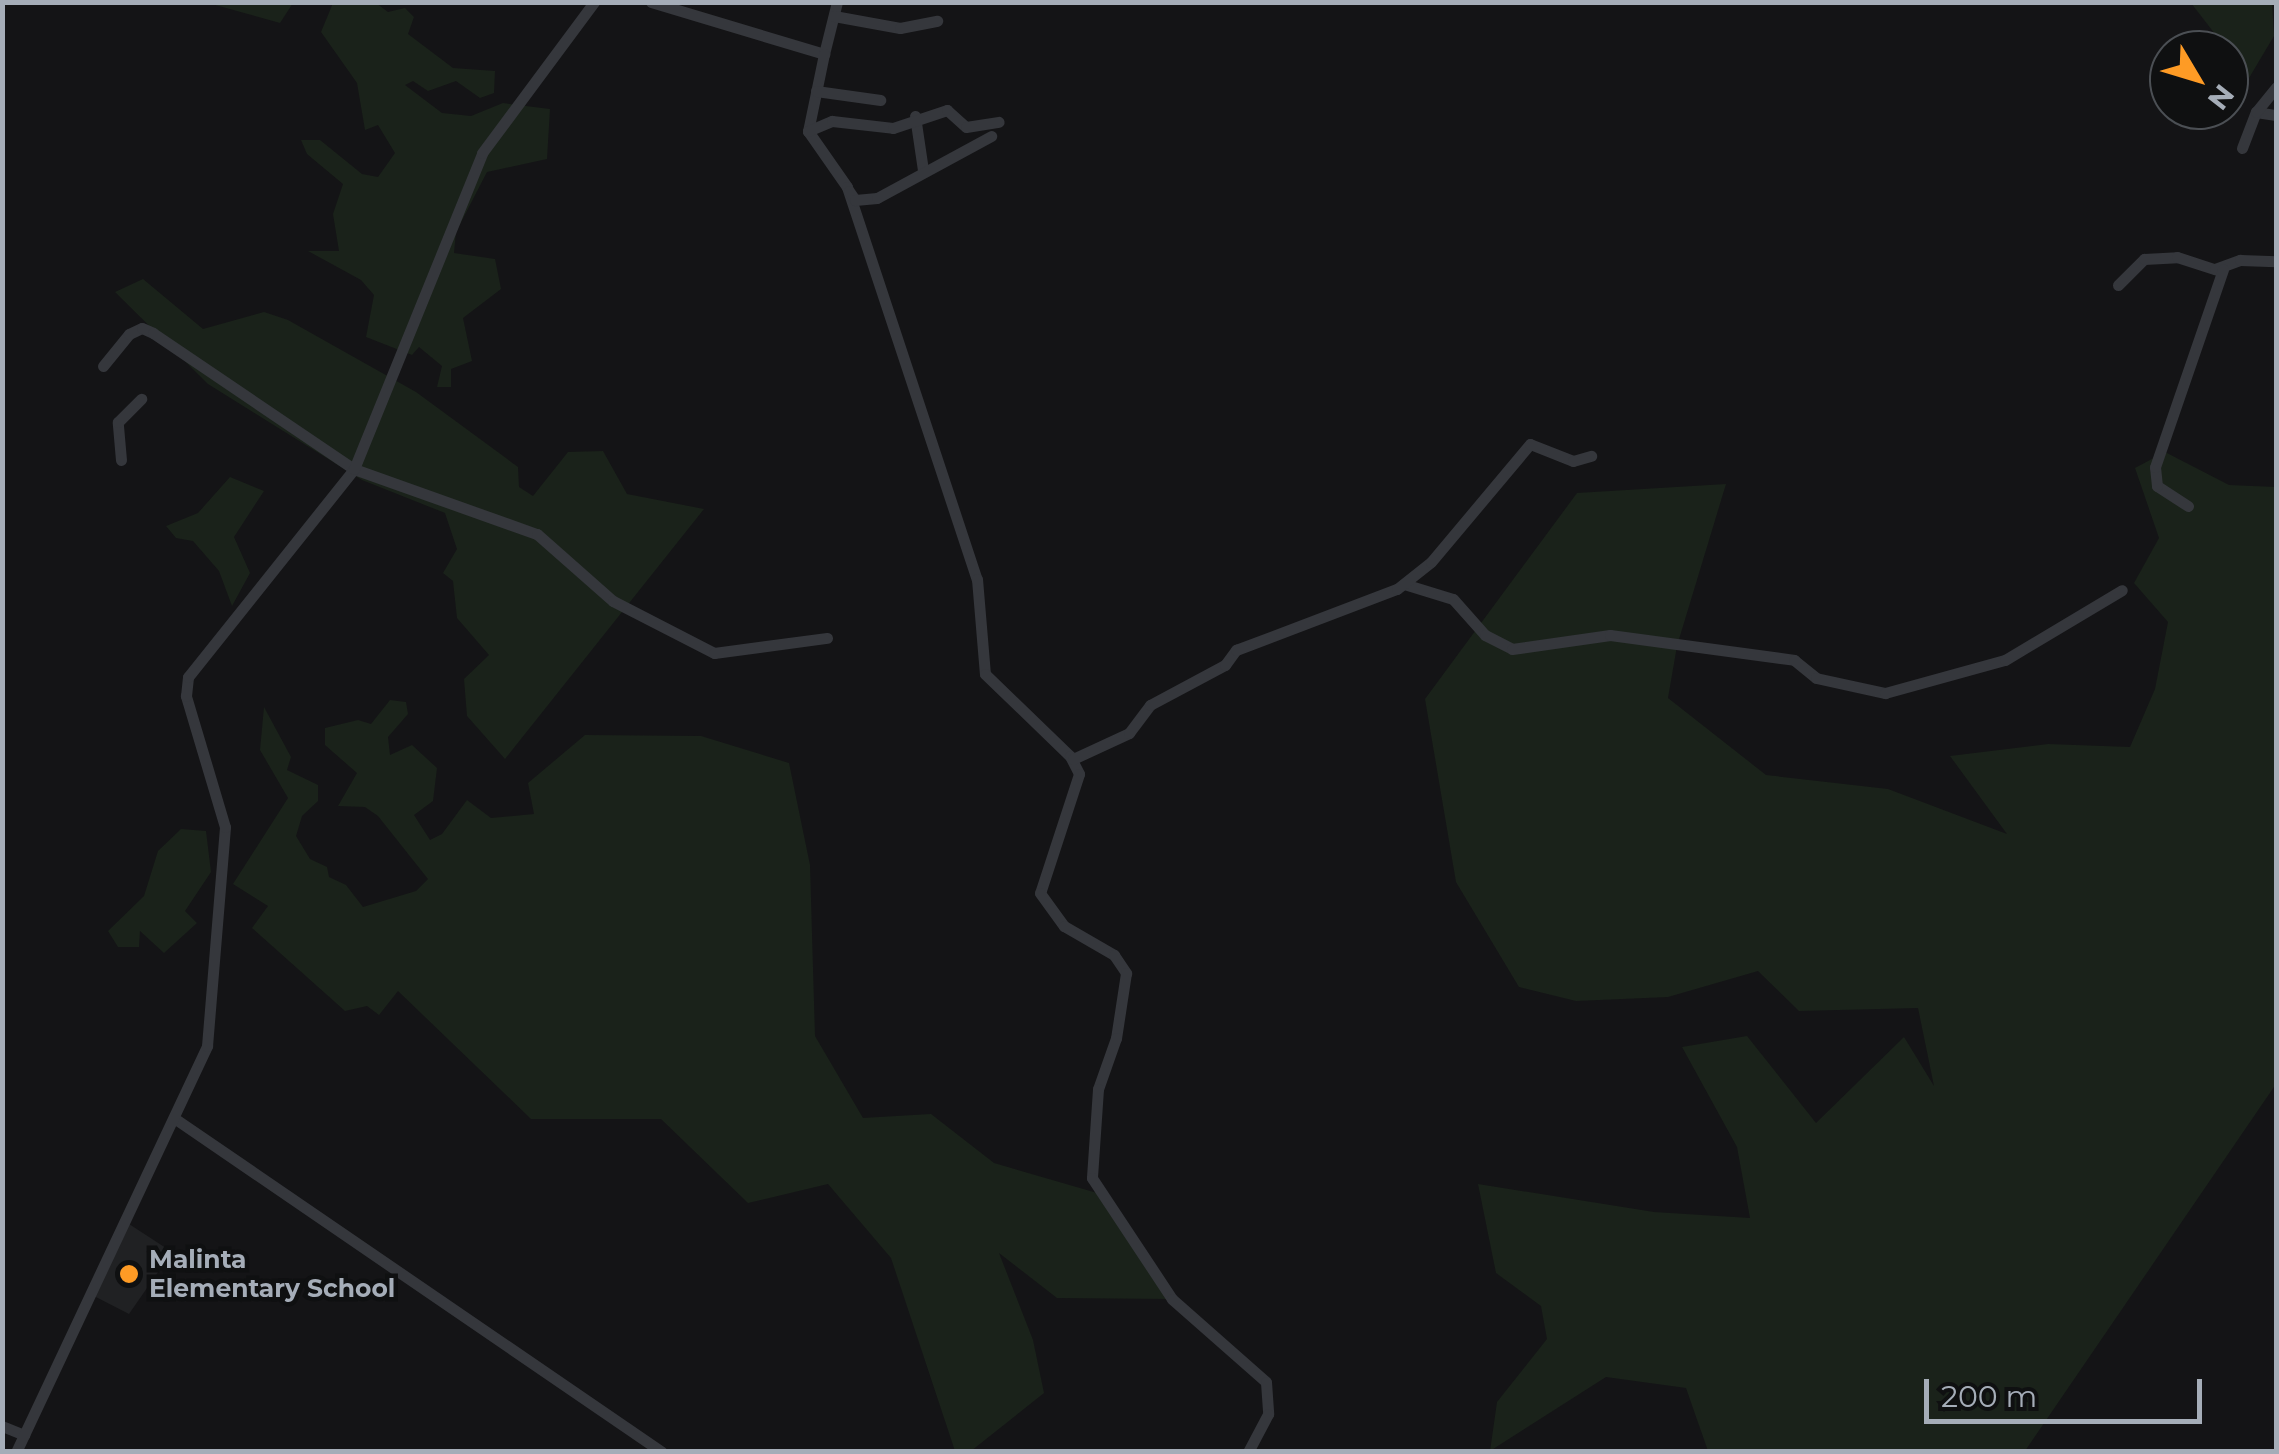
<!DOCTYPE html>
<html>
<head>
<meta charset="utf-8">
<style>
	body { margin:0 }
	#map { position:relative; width:2279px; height:1454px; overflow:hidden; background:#141416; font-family:Montserrat,sans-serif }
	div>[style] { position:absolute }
	.built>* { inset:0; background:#202123 }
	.green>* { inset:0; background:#1a221a }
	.minor>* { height:11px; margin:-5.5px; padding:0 5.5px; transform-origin:5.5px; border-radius:5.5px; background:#35373c }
	.dots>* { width:28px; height:28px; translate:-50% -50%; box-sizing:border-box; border:5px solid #0f1011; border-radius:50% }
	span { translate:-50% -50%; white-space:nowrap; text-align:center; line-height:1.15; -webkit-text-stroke:9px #0f1011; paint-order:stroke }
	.poi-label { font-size:25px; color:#a5adb8; font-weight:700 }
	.left { translate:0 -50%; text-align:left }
	.frame { position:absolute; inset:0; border:5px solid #a5adb8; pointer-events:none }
	.north { position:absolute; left:2149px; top:30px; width:100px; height:100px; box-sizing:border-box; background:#0f1011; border:2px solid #4b4f54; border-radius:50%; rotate:128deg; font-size:28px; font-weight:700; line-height:40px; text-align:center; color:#a5adb8 }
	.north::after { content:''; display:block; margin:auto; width:35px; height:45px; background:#fe9b25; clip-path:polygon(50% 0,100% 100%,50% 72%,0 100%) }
	.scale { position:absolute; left:1924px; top:1379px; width:278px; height:45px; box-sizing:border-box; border:5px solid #a5adb8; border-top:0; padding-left:12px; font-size:30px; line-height:35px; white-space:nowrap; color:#a5adb8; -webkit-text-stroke:8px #0f1011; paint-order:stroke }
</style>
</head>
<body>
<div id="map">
	<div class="built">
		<div style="clip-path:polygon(126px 1222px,172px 1252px,129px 1314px,92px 1295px)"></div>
	</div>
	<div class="green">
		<div style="clip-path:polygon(208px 3px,293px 3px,280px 23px)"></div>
		<div style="clip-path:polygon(333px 3px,376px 3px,388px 12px,405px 8px,414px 17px,408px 34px,453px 68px,495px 71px,494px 93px,480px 98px,456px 81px,428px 91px,413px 81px,405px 85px,442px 113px,471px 116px,503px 103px,550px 109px,547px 159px,487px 172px,456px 232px,454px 253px,495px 259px,501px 289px,463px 318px,472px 361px,451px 369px,451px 387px,437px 387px,442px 366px,419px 347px,412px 355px,366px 337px,374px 295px,361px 280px,308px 251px,339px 251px,333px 214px,343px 184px,307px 154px,301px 140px,320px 140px,362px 174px,378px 177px,395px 153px,378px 125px,365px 130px,357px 83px,321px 32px)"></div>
		<div style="clip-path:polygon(2191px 3px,2272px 3px,2274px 36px,2249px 78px)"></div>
		<div style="clip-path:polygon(143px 279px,203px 329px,264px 312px,288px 320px,416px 392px,518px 467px,519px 487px,533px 496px,568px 452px,603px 451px,627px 494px,704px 509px,505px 759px,467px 716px,464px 679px,489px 655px,457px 618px,453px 581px,443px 573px,457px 549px,445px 513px,362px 480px,208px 384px,115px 292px)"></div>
		<div style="clip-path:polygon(2165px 452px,2229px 485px,2276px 487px,2276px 1084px,2025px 1451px,1708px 1451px,1686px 1388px,1606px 1377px,1490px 1451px,1497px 1402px,1547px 1339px,1541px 1306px,1496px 1273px,1478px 1184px,1654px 1212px,1750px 1218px,1737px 1147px,1682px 1047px,1747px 1036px,1816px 1123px,1904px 1037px,1934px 1086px,1918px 1008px,1799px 1011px,1758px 971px,1668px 997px,1576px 1001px,1519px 987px,1456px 882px,1425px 699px,1577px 493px,1726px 484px,1677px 646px,1668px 698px,1766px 775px,1888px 789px,2007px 834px,1950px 756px,2048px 744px,2130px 747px,2155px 689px,2168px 622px,2134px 583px,2159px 538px,2135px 468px)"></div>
		<div style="clip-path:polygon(230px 477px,264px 491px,234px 537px,250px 573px,232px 606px,219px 571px,193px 541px,176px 538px,166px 526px,198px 513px)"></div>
		<div style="clip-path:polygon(390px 700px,406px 702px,408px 714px,388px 737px,390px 755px,412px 745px,437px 768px,433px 801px,414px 815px,430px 840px,442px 834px,467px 800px,491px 818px,534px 814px,528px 783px,585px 735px,701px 736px,789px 763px,810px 865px,815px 1036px,863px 1118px,931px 1114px,994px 1163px,1104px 1195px,1172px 1299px,1057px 1298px,999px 1253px,1033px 1340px,1044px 1393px,971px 1451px,955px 1451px,891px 1258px,828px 1184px,748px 1203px,661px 1119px,531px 1119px,398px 991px,379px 1015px,367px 1006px,345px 1011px,252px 928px,268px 906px,233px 884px,288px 798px,260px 750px,264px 707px,291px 757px,287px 770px,318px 785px,318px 801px,302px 816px,296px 836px,310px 859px,327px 867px,329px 877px,346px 885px,363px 907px,416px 891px,428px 879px,378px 816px,365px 807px,338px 806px,357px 773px,325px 745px,325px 728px,358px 720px,371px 724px)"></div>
		<div style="clip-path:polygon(181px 829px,206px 831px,211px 872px,185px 911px,197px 923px,164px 953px,140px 931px,139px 947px,118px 947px,108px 931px,144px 896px,158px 851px)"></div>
	</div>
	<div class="minor">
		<div style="left:651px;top:2px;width:181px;rotate:16.7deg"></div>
		<div style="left:824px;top:54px;width:54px;rotate:-76deg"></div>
		<div style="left:834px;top:16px;width:67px;rotate:10.3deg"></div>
		<div style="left:900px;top:28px;width:38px;rotate:-11deg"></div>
		<div style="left:824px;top:54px;width:79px;rotate:101.7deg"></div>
		<div style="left:808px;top:131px;width:68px;rotate:55.1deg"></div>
		<div style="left:847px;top:187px;width:413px;rotate:71.7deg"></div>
		<div style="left:977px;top:579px;width:95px;rotate:85.2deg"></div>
		<div style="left:985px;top:674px;width:118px;rotate:44deg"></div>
		<div style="left:1070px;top:756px;width:20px;rotate:63deg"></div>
		<div style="left:1079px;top:774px;width:125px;rotate:108.1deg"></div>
		<div style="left:1040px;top:893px;width:41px;rotate:54deg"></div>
		<div style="left:1064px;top:926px;width:58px;rotate:30.1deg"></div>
		<div style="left:1114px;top:955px;width:22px;rotate:56deg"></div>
		<div style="left:1126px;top:973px;width:66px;rotate:98.7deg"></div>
		<div style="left:1116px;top:1038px;width:54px;rotate:109.4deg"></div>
		<div style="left:1098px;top:1089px;width:89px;rotate:93.9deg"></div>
		<div style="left:1092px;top:1178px;width:145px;rotate:56.5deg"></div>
		<div style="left:1172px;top:1299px;width:125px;rotate:41.4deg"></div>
		<div style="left:1266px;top:1382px;width:32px;rotate:86deg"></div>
		<div style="left:1268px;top:1414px;width:43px;rotate:117.8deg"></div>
		<div style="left:816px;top:91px;width:65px;rotate:8deg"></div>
		<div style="left:2256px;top:112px;width:20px;rotate:9deg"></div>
		<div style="left:915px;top:116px;width:55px;rotate:81.6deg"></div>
		<div style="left:808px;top:131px;width:26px;rotate:-23deg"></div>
		<div style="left:832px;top:121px;width:61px;rotate:6.5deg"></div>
		<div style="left:893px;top:128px;width:57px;rotate:-18.4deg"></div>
		<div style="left:947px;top:110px;width:25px;rotate:42deg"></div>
		<div style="left:966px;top:127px;width:33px;rotate:-9deg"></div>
		<div style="left:2242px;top:148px;width:39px;rotate:-69deg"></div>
		<div style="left:2256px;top:112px;width:32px;rotate:-51deg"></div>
		<div style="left:849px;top:191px;width:11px;rotate:56deg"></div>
		<div style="left:855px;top:200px;width:22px;rotate:-5deg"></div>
		<div style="left:877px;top:198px;width:130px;rotate:-28.5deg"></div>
		<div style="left:2118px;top:285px;width:37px;rotate:-45deg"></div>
		<div style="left:2144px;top:259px;width:33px;rotate:-3deg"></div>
		<div style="left:2177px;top:257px;width:40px;rotate:18deg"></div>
		<div style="left:2215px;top:269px;width:27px;rotate:-20deg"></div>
		<div style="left:2240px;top:260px;width:36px;rotate:2deg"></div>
		<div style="left:103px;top:366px;width:41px;rotate:-50.9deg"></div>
		<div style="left:129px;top:334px;width:14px;rotate:-25deg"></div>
		<div style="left:142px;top:328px;width:12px;rotate:24deg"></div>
		<div style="left:153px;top:333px;width:243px;rotate:34.1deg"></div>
		<div style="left:354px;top:469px;width:194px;rotate:19.6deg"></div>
		<div style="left:537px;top:534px;width:101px;rotate:41.4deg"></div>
		<div style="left:613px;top:601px;width:114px;rotate:27.2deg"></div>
		<div style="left:714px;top:653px;width:114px;rotate:-7.6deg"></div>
		<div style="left:121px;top:460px;width:38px;rotate:-95deg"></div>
		<div style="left:118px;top:422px;width:33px;rotate:-45deg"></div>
		<div style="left:2188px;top:506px;width:37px;rotate:-147deg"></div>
		<div style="left:2157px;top:486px;width:19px;rotate:-96deg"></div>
		<div style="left:2155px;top:467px;width:209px;rotate:-71deg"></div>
		<div style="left:1404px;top:584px;width:51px;rotate:17deg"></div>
		<div style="left:1453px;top:599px;width:48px;rotate:48.4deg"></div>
		<div style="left:1485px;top:635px;width:30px;rotate:27deg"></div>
		<div style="left:1512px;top:649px;width:99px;rotate:-8.1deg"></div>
		<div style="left:1610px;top:635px;width:186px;rotate:7.7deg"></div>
		<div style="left:1794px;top:660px;width:28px;rotate:39deg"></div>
		<div style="left:1816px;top:678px;width:71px;rotate:12.3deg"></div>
		<div style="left:1885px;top:693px;width:124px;rotate:-15.4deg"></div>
		<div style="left:2005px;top:660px;width:136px;rotate:-30.9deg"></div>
		<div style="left:1073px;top:759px;width:62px;rotate:-24.9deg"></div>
		<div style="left:1129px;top:733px;width:35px;rotate:-53deg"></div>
		<div style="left:1150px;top:705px;width:85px;rotate:-28.1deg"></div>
		<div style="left:1225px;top:665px;width:19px;rotate:-54deg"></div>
		<div style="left:1236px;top:650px;width:172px;rotate:-20.8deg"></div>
		<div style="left:1397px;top:589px;width:43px;rotate:-38.5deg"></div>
		<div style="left:1431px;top:562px;width:154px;rotate:-50deg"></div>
		<div style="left:1530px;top:444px;width:46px;rotate:21.6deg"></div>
		<div style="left:1573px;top:461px;width:19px;rotate:-16deg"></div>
		<div style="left:174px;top:1118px;width:591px;rotate:34.39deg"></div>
		<div style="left:2px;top:1426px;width:24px;rotate:22deg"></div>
		<div style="left:16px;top:1452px;width:449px;rotate:-64.8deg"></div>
		<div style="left:207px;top:1046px;width:220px;rotate:-85.3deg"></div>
		<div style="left:225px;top:827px;width:137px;rotate:-106.6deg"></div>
		<div style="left:186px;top:696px;width:19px;rotate:-84deg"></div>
		<div style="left:188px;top:677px;width:266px;rotate:-51.4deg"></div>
		<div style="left:354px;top:469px;width:341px;rotate:-67.9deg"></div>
		<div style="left:482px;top:153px;width:188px;rotate:-53.4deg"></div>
	</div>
	<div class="dots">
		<div style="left:129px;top:1274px;background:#fe9b25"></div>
	</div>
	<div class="poi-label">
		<span class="left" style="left:149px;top:1274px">Malinta<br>Elementary School</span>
	</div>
	<div class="frame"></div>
	<div class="north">N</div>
	<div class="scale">200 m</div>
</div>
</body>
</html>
